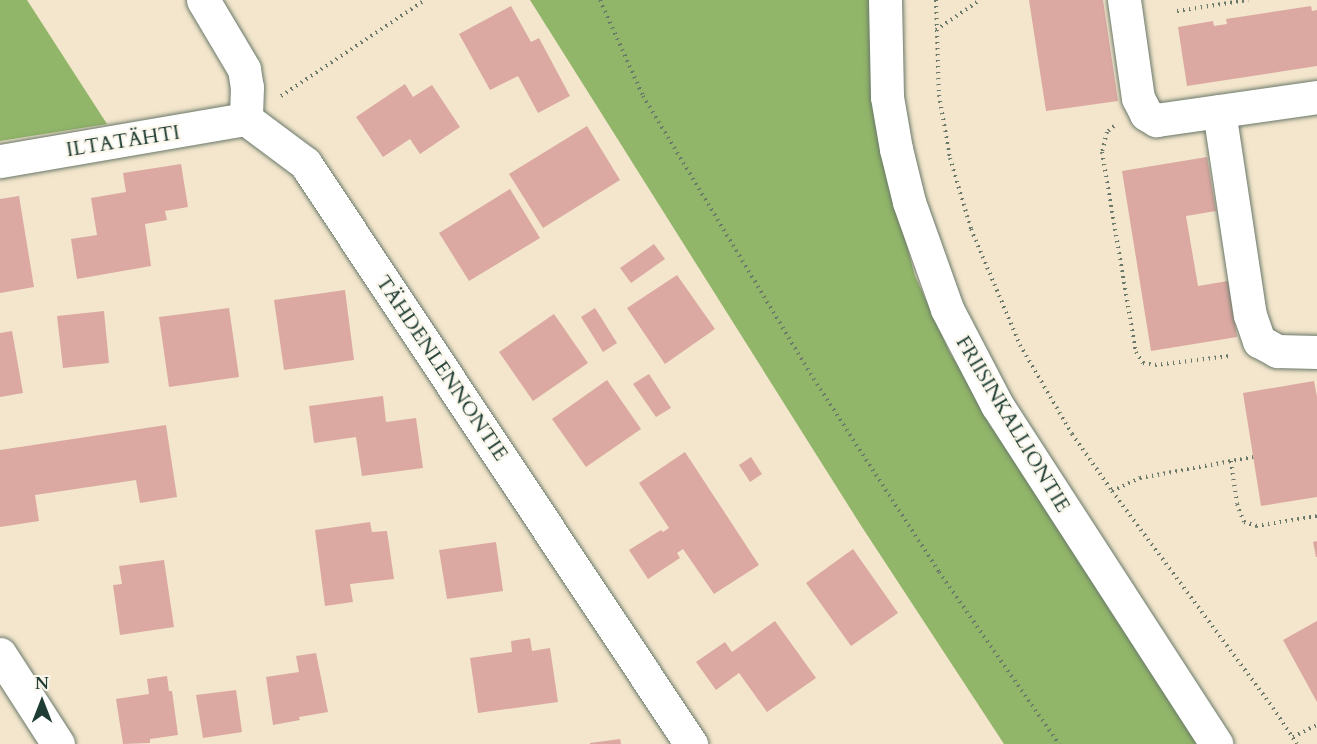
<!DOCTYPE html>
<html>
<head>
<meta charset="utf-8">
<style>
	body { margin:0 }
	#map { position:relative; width:1317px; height:744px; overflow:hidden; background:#f3e6cc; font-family:Cardo,serif }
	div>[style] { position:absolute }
	.forest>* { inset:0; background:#91b569 }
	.building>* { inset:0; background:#dba9a2 }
	.path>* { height:4px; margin-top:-2px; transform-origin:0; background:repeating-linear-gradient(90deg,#697869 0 1.5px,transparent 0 6px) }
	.roads { filter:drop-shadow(0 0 2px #697869) drop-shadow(0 0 2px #697869) }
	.minor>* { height:33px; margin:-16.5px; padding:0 16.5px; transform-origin:16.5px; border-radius:16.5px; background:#fff }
	.major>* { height:33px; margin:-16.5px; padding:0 16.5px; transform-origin:16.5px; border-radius:16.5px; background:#fff }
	span { translate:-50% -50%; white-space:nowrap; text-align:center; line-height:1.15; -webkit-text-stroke:4.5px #fbf7ec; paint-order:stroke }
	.street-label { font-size:20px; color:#1f3d34 }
	.north { position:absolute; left:12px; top:672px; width:60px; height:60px; -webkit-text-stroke:4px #fbf7ec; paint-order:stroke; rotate:0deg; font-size:16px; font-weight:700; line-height:24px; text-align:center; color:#1f3d34 }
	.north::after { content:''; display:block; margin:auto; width:21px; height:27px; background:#1f3d34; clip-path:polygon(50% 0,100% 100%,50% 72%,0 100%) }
</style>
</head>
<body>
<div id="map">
	<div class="forest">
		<div style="clip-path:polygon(0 0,27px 0,107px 124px,0 141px)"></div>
		<div style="clip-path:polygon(530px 0,869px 0,883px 155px,915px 276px,950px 353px,1198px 744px,1004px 744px,860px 524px)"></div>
	</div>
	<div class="building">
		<div style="clip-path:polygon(1029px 0,1103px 0,1118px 101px,1046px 111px)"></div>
		<div style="clip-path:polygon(511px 6px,531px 42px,539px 38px,570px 96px,538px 113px,518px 76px,490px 90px,459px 34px)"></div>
		<div style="clip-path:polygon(1311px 6px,1312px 11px,1317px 10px,1317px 66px,1187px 86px,1178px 27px,1213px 21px,1214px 26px,1227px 24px,1226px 19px)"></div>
		<div style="clip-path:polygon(405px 84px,413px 97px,432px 85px,460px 127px,420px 154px,410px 139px,383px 157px,356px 117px)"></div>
		<div style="clip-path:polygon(587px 126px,620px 180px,543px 228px,509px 174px)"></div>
		<div style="clip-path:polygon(1207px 157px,1216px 211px,1186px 216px,1198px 286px,1228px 281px,1237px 337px,1151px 351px,1122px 171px)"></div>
		<div style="clip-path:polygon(181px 164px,188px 207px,165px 211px,167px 220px,145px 224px,151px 266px,77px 279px,71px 239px,97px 235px,91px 198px,126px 192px,123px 173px)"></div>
		<div style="clip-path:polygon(510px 189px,540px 238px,469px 281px,439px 233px)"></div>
		<div style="clip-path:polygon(19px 196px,34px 287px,0 293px,0 199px)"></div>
		<div style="clip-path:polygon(654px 244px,665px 259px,631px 283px,620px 268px)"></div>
		<div style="clip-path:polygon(677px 275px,715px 329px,665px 364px,627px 308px)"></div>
		<div style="clip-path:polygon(345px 290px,354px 360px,284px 370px,274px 300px)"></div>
		<div style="clip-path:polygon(229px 308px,239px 377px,169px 387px,159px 317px)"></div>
		<div style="clip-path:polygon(595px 308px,617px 343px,603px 352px,581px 317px)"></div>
		<div style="clip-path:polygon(104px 311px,109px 363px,63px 368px,57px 316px)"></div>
		<div style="clip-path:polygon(554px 314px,588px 363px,533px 401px,499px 352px)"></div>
		<div style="clip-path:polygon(12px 331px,23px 393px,0 397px,0 333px)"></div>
		<div style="clip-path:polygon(649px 374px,671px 408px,656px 417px,633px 384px)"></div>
		<div style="clip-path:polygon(607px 380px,641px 429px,586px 467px,552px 419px)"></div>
		<div style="clip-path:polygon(1314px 381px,1317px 397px,1317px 497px,1261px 506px,1243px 393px)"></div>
		<div style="clip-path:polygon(383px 396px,386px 422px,416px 418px,423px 468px,362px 476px,356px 437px,314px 443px,309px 406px)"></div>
		<div style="clip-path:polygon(166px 425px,177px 497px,140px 503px,136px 480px,35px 495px,39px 521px,0 527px,0 450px)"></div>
		<div style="clip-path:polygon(685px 452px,759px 565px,714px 594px,683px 549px,677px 553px,680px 558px,648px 579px,629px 550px,661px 530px,663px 532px,669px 528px,639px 483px)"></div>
		<div style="clip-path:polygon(751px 457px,762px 474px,750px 482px,739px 465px)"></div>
		<div style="clip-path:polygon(370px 522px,372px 532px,387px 531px,394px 579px,350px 584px,353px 602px,325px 606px,315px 530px)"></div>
		<div style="clip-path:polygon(1317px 541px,1317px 557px,1316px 557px,1313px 542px)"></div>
		<div style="clip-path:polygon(496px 542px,503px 591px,447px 599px,439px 550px)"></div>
		<div style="clip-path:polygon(853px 549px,898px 613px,851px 646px,806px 583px)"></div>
		<div style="clip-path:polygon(164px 560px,174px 627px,120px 635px,113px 585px,122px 584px,119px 566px)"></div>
		<div style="clip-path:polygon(775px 621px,816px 678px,767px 712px,739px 673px,716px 690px,696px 662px,725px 642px,732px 652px)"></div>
		<div style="clip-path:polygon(1317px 621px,1317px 702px,1283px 640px)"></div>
		<div style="clip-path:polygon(530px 638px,532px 651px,550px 648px,558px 702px,478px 713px,470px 658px,512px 652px,511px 641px)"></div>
		<div style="clip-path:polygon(316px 653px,328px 712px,299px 717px,300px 720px,273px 725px,266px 677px,299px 672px,296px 656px)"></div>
		<div style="clip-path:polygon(167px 676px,169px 691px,172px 691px,178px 735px,150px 739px,150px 743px,123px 744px,116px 699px,149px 694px,147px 679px)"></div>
		<div style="clip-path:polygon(236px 690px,242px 732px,203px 738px,196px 695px)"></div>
		<div style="clip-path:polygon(620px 739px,621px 744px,590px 744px,590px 743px)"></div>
	</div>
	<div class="path">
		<div style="left:600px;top:0;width:105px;rotate:65.9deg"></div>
		<div style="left:643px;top:96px;width:336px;rotate:58.9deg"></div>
		<div style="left:817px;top:384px;width:224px;rotate:57deg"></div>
		<div style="left:939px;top:572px;width:210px;rotate:55.1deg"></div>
		<div style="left:936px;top:0;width:95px;rotate:88.2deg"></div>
		<div style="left:939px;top:95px;width:64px;rotate:80.1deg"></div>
		<div style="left:950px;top:158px;width:74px;rotate:73.5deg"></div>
		<div style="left:971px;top:229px;width:126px;rotate:67.1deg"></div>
		<div style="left:1020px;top:345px;width:103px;rotate:59.7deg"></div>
		<div style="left:1072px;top:434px;width:70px;rotate:54.9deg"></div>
		<div style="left:1112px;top:491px;width:270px;rotate:53.4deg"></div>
		<div style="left:1273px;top:708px;width:43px;rotate:56.3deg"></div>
		<div style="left:1177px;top:11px;width:72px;rotate:-8.8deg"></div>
		<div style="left:936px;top:30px;width:53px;rotate:-34.3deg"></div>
		<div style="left:281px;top:96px;width:173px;rotate:-33.7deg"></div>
		<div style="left:1114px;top:126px;width:9px;rotate:139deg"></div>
		<div style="left:1107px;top:132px;width:21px;rotate:104deg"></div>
		<div style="left:1102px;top:152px;width:203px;rotate:80.4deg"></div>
		<div style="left:1136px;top:352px;width:13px;rotate:58deg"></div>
		<div style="left:1143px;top:363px;width:12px;rotate:9deg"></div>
		<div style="left:1155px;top:365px;width:76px;rotate:-6.8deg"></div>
		<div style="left:1231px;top:461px;width:43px;rotate:82.1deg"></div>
		<div style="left:1237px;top:504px;width:19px;rotate:69deg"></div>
		<div style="left:1244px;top:522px;width:13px;rotate:18deg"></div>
		<div style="left:1256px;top:526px;width:62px;rotate:-9.3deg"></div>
		<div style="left:1112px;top:491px;width:31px;rotate:-25deg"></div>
		<div style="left:1140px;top:478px;width:115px;rotate:-10.5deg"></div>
		<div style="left:1293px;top:737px;width:27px;rotate:-27deg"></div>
	</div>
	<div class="roads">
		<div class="minor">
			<div style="left:203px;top:0;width:80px;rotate:59.3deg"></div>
			<div style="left:244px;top:69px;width:18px;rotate:81deg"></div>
			<div style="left:247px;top:87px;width:32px;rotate:92deg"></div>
			<div style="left:1124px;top:0;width:99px;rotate:81.9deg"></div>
			<div style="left:1138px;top:98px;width:18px;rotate:63deg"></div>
			<div style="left:1146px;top:114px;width:12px;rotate:31deg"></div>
			<div style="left:1156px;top:120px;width:163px;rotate:-8.1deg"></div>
			<div style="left:1219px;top:111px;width:206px;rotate:81.4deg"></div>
			<div style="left:1250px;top:315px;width:28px;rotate:71deg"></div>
			<div style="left:1259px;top:341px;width:21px;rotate:29deg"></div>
			<div style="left:1277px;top:351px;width:40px;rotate:1.4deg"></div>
			<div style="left:246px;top:119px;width:74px;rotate:36.7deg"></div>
			<div style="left:305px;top:163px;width:698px;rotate:56.4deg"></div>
			<div style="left:0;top:161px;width:250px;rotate:-9.7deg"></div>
			<div style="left:0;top:654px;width:107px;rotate:57.2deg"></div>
		</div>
		<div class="major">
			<div style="left:885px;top:0;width:97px;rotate:88.8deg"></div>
			<div style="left:887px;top:97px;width:53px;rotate:80.2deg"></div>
			<div style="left:896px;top:149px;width:55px;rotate:76.2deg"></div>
			<div style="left:909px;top:202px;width:114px;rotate:70.4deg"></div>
			<div style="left:947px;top:309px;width:108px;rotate:62.5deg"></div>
			<div style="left:997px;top:405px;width:404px;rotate:57.1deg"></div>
		</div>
	</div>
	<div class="street-label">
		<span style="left:123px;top:141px;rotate:-9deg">ILTATÄHTI</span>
		<span style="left:442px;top:368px;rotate:56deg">TÄHDENLENNONTIE</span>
		<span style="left:1013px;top:424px;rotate:59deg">FRIISINKALLIONTIE</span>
	</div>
	<div class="north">N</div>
</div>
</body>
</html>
